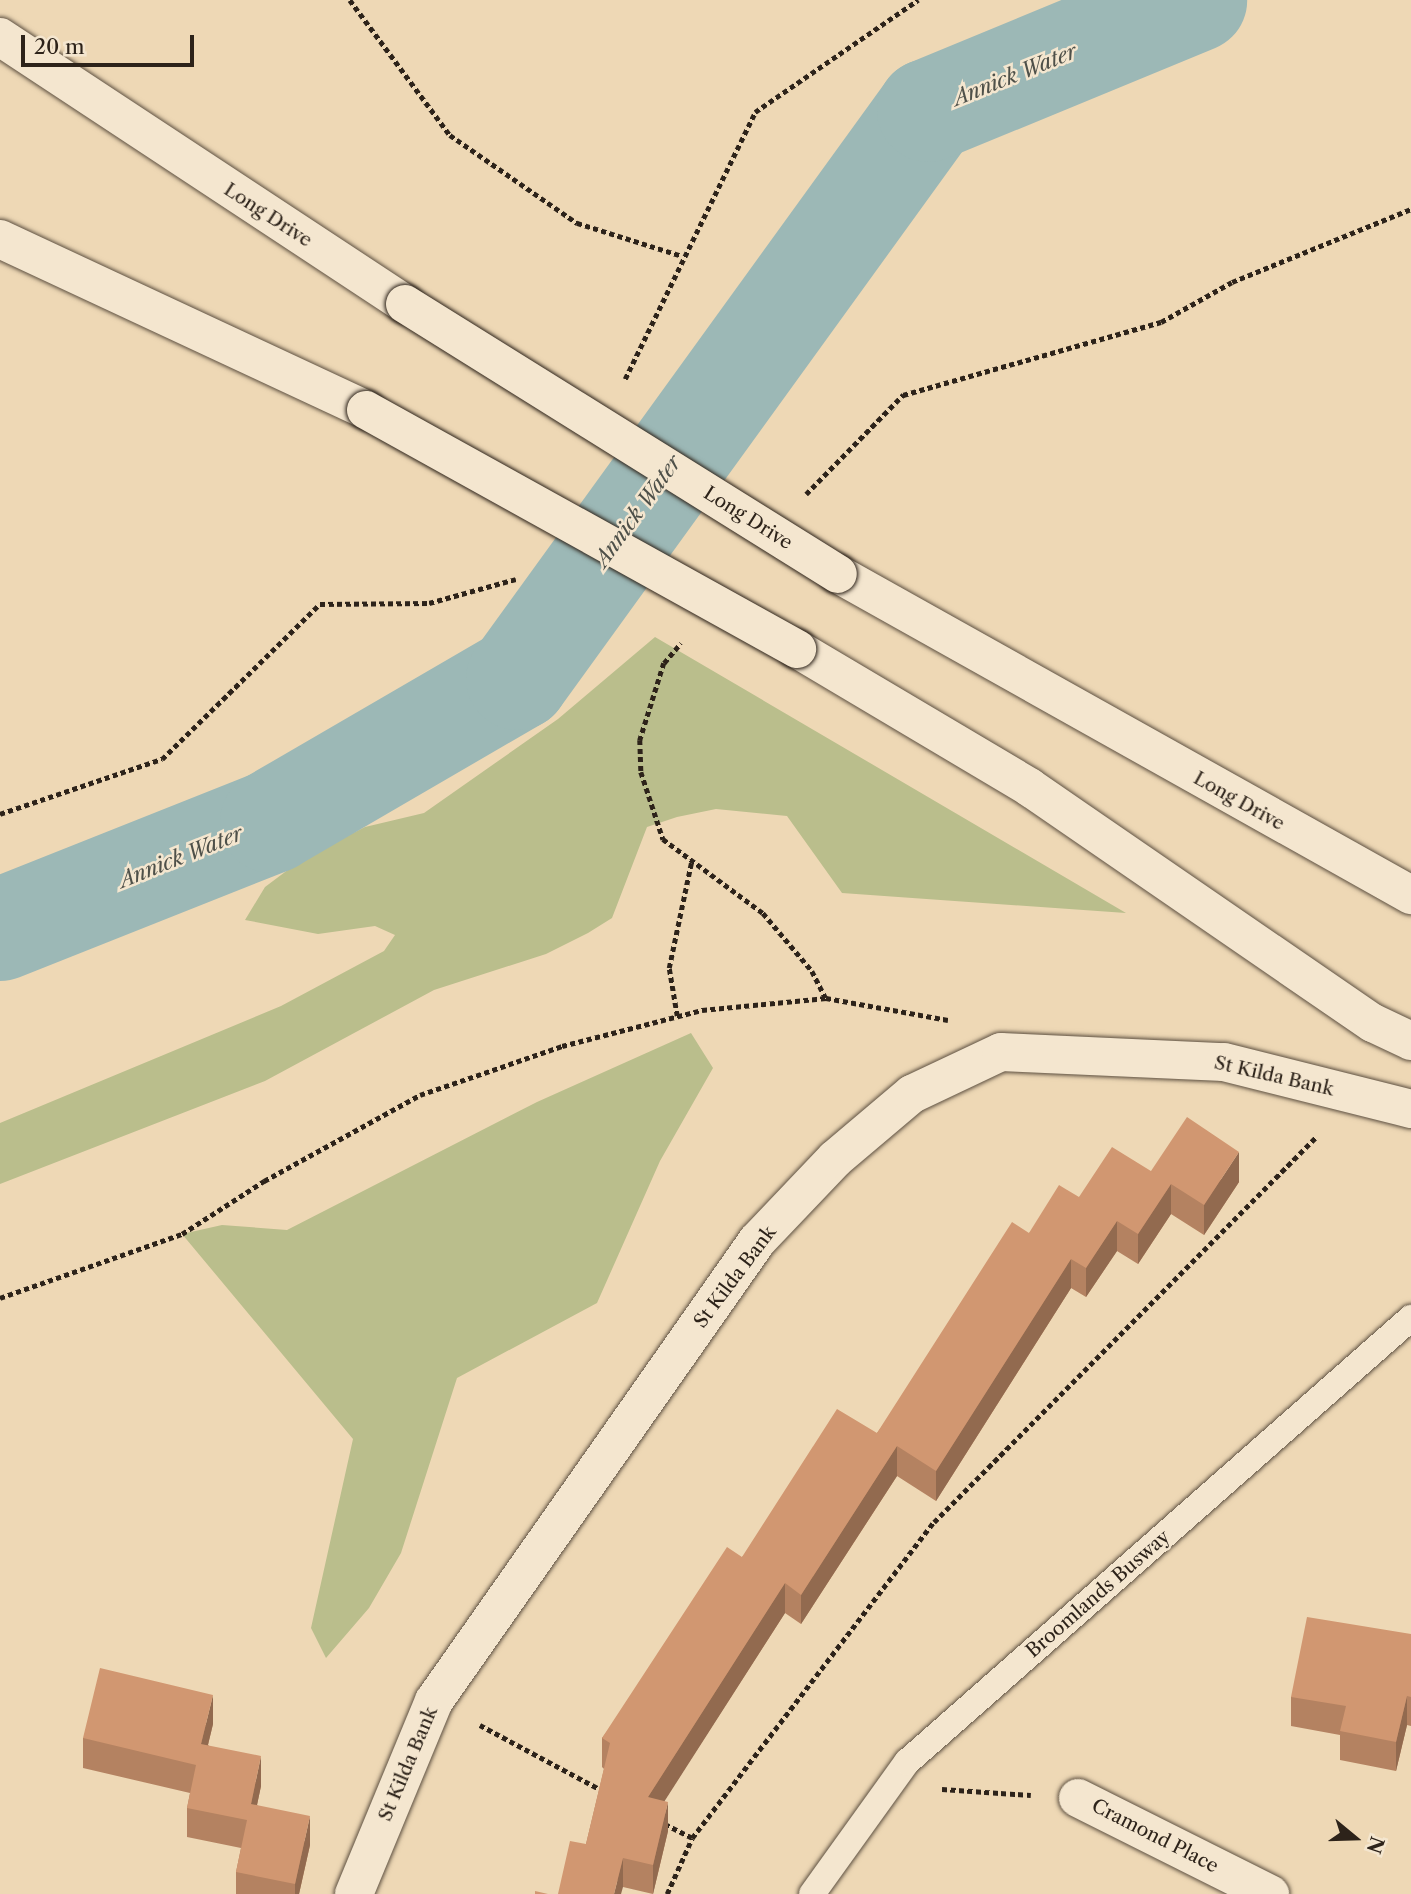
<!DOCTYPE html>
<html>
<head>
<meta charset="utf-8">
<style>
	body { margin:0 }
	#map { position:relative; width:1411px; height:1894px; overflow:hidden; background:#eed8b5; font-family:"Libre Caslon Text",serif }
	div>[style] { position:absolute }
	.green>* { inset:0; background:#babe8c }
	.river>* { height:103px; margin:-51.5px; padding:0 51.5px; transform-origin:51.5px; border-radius:51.5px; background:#9cb8b6 }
	.path>* { height:4.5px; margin-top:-2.25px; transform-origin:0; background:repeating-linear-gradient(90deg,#2d231a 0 5px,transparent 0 8.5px) }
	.roads { filter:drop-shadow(0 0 2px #5d5041) drop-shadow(0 0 2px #5d5041) }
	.service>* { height:26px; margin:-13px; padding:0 13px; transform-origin:13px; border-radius:13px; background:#f4e6cf }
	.minor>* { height:38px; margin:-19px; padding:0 19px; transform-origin:19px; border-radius:19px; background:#f4e6cf }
	.secondary>* { height:38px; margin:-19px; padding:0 19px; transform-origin:19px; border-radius:19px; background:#f4e6cf }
	.path-bridge>* { height:4.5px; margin-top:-2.25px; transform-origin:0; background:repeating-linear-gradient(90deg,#2d231a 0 5px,transparent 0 8.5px) }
	.bridges { filter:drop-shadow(0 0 2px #2d231a) drop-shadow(0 0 2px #2d231a) }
	.secondary-bridge>* { height:38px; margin:-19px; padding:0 19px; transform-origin:19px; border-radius:19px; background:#f4e6cf }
	.wall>* { inset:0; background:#b48261 }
	.shaded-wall>* { inset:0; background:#926a4f }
	.building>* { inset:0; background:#d19771 }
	span { translate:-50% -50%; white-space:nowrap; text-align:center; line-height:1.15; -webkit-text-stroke:5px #f4e6cf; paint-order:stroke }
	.street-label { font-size:19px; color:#2d231a }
	.water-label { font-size:21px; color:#4e5049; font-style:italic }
	.north { position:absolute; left:1320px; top:1803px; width:70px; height:70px; -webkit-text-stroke:5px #f4e6cf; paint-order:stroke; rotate:109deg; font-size:19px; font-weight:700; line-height:28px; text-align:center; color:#2d231a }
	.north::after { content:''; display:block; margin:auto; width:24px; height:32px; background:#2d231a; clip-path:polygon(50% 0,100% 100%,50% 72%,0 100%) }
	.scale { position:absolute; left:21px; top:35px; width:173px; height:32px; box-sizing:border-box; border:4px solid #2d231a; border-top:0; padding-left:9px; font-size:21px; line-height:24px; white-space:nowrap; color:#2d231a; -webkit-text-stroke:5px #f4e6cf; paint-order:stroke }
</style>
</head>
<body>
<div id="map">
	<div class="green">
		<div style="clip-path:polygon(655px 637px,1126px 913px,842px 893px,787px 816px,716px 809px,677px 817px,647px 827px,612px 918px,588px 933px,546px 954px,434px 990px,265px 1081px,0 1184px,0 1123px,281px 1006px,384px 951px,395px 935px,375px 926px,318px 934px,245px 920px,265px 887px,305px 857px,365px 827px,424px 813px,558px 719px)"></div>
		<div style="clip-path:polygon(691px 1033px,713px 1068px,660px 1161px,597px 1303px,457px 1378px,401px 1553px,369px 1608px,326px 1658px,311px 1628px,353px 1439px,182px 1234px,222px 1225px,287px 1230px,537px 1102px)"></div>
	</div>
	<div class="river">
		<div style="left:0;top:929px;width:292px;rotate:-21.7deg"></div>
		<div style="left:271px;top:821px;width:285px;rotate:-30.2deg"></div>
		<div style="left:517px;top:678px;width:701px;rotate:-54.11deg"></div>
		<div style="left:928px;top:110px;width:289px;rotate:-22.4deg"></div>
	</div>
	<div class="path">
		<div style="left:350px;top:0;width:168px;rotate:53.5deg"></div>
		<div style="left:450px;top:135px;width:155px;rotate:34.7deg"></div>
		<div style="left:577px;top:223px;width:110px;rotate:17.4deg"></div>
		<div style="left:625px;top:379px;width:297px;rotate:-64deg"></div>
		<div style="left:755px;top:112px;width:198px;rotate:-34.5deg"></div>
		<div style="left:806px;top:494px;width:139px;rotate:-45.6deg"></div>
		<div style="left:903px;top:395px;width:268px;rotate:-15.8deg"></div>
		<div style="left:1161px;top:322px;width:81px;rotate:-29.4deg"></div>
		<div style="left:1232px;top:282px;width:193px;rotate:-22.2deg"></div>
		<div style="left:664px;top:663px;width:81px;rotate:107.3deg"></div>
		<div style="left:640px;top:740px;width:32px;rotate:88deg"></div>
		<div style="left:641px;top:772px;width:71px;rotate:71.8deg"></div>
		<div style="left:663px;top:839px;width:124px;rotate:36.5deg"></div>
		<div style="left:763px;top:913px;width:76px;rotate:49.8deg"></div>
		<div style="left:812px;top:971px;width:30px;rotate:63deg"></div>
		<div style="left:826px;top:998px;width:124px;rotate:10.2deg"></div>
		<div style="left:0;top:814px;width:171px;rotate:-18.8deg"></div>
		<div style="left:162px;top:759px;width:221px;rotate:-44.5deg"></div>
		<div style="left:320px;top:604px;width:109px;rotate:-0.5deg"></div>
		<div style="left:429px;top:603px;width:90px;rotate:-15.4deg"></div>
		<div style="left:677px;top:1016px;width:49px;rotate:-99.5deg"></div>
		<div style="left:669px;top:968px;width:111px;rotate:-78.1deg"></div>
		<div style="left:0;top:1298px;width:193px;rotate:-19.4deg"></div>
		<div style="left:182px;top:1234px;width:98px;rotate:-32.9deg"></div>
		<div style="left:264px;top:1181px;width:178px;rotate:-28.9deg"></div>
		<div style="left:420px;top:1095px;width:150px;rotate:-19deg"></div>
		<div style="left:562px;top:1046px;width:145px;rotate:-14.4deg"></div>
		<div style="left:702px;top:1010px;width:125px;rotate:-5.5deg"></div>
		<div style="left:480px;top:1725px;width:142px;rotate:28.2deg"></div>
		<div style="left:942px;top:1789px;width:89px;rotate:3.9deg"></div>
		<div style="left:665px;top:1824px;width:30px;rotate:27deg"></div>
		<div style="left:667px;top:1894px;width:61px;rotate:-65.9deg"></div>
		<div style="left:692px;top:1838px;width:398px;rotate:-52.6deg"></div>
		<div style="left:934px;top:1522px;width:544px;rotate:-45.22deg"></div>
	</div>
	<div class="roads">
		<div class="service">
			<div style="left:812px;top:1894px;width:163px;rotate:-54.3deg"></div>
			<div style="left:907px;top:1762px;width:672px;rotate:-41.38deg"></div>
		</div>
		<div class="minor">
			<div style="left:1078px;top:1798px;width:215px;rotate:26.6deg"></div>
			<div style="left:354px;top:1894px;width:209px;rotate:-67.5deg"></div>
			<div style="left:434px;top:1701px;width:562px;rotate:-54.92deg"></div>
			<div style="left:757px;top:1241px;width:113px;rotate:-46.4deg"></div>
			<div style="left:835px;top:1159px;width:101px;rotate:-40.2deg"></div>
			<div style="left:912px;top:1094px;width:98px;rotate:-25.3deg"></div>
			<div style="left:1001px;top:1052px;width:223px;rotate:2.6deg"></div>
			<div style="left:1224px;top:1062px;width:193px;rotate:14.1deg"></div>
		</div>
		<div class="secondary">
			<div style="left:0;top:37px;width:485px;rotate:33.4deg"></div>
			<div style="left:0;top:239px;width:404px;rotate:25deg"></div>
			<div style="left:838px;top:574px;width:657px;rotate:29.26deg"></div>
			<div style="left:797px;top:649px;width:270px;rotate:30.7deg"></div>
			<div style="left:1029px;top:787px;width:417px;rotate:34.5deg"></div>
			<div style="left:1373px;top:1023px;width:42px;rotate:25.3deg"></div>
		</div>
	</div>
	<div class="path-bridge">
		<div style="left:664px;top:663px;width:26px;rotate:-50deg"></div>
	</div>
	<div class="bridges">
		<div class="secondary-bridge">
			<div style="left:405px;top:304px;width:510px;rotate:31.95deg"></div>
			<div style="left:366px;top:410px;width:493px;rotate:29deg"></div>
		</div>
	</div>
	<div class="wall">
		<div style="clip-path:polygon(1151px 1171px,1239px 1182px,1204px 1235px,1171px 1214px,1138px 1264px,1117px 1251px,1086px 1297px,1071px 1288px,936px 1501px,897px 1476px,801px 1624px,785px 1613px,664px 1801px,668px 1831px,653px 1894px,623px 1887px,586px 1844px,604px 1769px,602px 1767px,602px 1738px,742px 1557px,877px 1433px,1029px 1233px,1079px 1197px)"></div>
		<div style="clip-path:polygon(1411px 1634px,1411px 1726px,1407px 1725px,1396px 1771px,1340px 1760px,1340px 1735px,1291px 1726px,1291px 1697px)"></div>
		<div style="clip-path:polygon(213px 1724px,208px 1745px,261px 1786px,257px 1805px,310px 1845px,299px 1894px,236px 1894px,236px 1872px,241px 1848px,187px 1837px,187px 1808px,190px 1793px,83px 1768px,83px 1738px)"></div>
	</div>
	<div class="shaded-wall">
		<div style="clip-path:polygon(1239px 1152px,1239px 1182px,1204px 1235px,1204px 1205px)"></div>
		<div style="clip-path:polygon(1171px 1184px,1171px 1214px,1138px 1264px,1138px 1234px)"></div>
		<div style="clip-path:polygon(1117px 1221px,1117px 1251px,1086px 1297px,1086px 1268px)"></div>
		<div style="clip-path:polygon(1071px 1259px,1071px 1288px,936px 1501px,936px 1471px)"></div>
		<div style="clip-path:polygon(897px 1446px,897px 1476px,801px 1624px,801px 1595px)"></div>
		<div style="clip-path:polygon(785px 1583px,785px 1613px,648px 1827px,648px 1797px)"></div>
		<div style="clip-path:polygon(213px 1695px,213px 1724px,201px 1773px,201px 1744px)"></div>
		<div style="clip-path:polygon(1407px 1696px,1407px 1725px,1396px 1771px,1396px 1742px)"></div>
		<div style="clip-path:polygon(261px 1756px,261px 1786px,251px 1833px,251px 1804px)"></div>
		<div style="clip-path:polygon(668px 1802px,668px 1831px,653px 1894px,653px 1865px)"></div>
		<div style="clip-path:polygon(310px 1816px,310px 1845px,299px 1894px,295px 1894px,295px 1884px)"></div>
		<div style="clip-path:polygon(623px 1858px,623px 1887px,621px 1894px,614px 1894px)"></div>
	</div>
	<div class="building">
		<div style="clip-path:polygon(1187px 1117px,1239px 1152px,1204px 1205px,1171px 1184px,1138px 1234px,1117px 1221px,1086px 1268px,1071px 1259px,936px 1471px,897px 1446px,801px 1595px,785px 1583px,648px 1797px,668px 1802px,653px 1865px,623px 1858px,614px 1894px,558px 1894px,570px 1841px,586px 1844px,610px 1743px,602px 1738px,727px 1547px,742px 1557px,837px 1409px,877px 1433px,1012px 1222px,1029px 1233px,1059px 1185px,1079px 1197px,1112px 1147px,1159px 1176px,1151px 1171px)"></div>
		<div style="clip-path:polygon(1307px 1617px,1411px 1634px,1411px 1697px,1407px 1696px,1396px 1742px,1340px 1731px,1346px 1706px,1291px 1697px)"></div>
		<div style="clip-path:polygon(100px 1668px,213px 1695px,201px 1744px,261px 1756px,251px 1804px,310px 1816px,295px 1884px,236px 1872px,247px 1820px,187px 1808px,196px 1765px,83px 1738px)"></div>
		<div style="clip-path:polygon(535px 1891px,548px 1894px,535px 1894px)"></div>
	</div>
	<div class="street-label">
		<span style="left:268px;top:215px;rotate:33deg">Long Drive</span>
		<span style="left:748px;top:518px;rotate:32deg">Long Drive</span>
		<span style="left:1239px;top:801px;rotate:29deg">Long Drive</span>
		<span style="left:1274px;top:1076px;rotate:13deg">St Kilda Bank</span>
		<span style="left:735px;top:1277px;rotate:-53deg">St Kilda Bank</span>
		<span style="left:1098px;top:1594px;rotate:-41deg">Broomlands Busway</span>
		<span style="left:408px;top:1764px;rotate:-67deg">St Kilda Bank</span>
		<span style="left:1155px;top:1836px;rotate:27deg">Cramond Place</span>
	</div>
	<div class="water-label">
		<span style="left:1015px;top:75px;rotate:-22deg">Annick Water</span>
		<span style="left:638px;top:511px;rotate:-54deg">Annick Water</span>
		<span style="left:181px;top:857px;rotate:-22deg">Annick Water</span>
	</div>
	<div class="north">N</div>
	<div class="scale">20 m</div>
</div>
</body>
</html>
